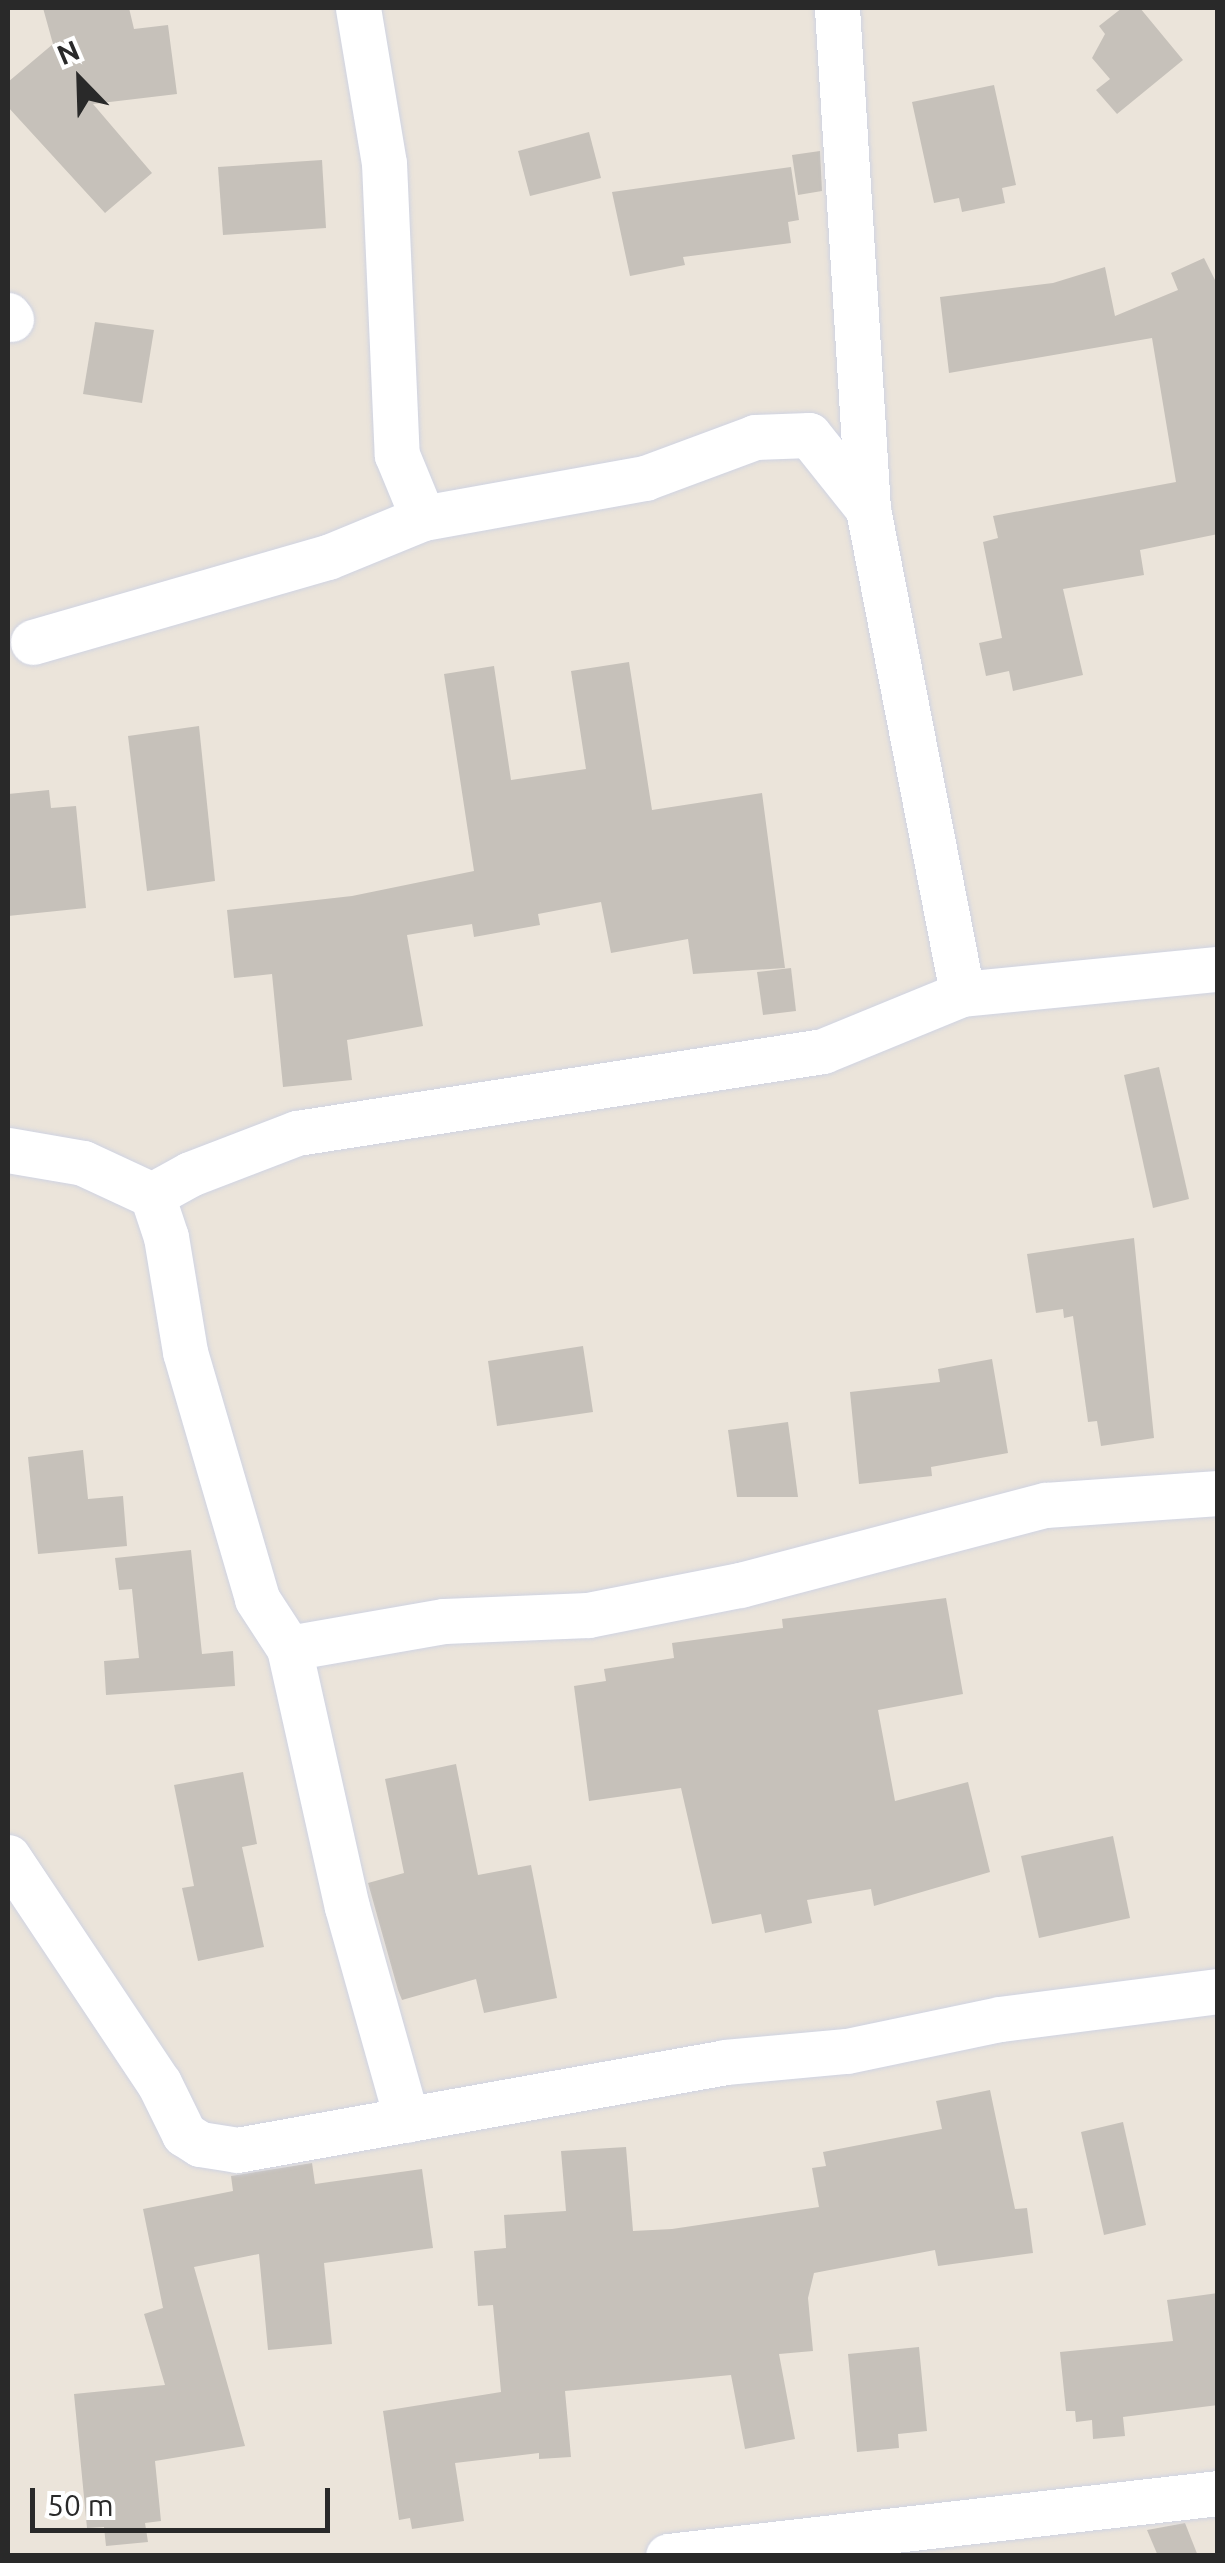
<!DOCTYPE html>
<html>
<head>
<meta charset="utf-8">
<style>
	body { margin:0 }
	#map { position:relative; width:1225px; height:2563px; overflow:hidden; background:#ebe4da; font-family:Ubuntu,sans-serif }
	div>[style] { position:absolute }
	.building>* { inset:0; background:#c6c1ba }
	.roads { filter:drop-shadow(0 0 2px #cfd3e2) drop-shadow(0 0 2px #cfd3e2) }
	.minor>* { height:45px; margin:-22.5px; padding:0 22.5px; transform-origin:22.5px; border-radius:22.5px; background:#fff }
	span { translate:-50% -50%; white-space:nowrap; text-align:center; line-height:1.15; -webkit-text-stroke:10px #fff; paint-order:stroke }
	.frame { position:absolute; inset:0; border:10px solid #292929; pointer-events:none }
	.north { position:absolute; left:30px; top:30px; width:100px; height:100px; -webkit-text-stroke:8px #fff; paint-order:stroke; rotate:337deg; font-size:28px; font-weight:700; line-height:40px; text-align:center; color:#292929 }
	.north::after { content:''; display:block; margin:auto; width:35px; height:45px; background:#292929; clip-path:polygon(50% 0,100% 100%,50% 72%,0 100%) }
	.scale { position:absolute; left:30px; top:2488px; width:300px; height:45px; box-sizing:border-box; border:5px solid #292929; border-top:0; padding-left:12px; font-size:30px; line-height:35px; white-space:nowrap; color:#292929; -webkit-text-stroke:8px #fff; paint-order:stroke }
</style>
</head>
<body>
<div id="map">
	<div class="building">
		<div style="clip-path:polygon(43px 8px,129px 8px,134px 29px,168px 25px,177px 94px,93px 104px,152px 173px,105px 213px,8px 107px,8px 82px,53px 44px)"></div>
		<div style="clip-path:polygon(1122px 8px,1140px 8px,1183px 60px,1117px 114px,1096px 90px,1110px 79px,1092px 58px,1105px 34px,1099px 26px)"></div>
		<div style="clip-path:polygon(994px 85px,1016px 185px,1002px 188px,1005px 203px,962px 212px,959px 198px,934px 203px,912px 102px)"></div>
		<div style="clip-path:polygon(589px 132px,601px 178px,530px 196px,518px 151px)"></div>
		<div style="clip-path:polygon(820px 151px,822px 191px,798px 195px,792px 155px)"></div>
		<div style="clip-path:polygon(322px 160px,326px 228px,223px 235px,218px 167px)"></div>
		<div style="clip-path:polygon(791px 167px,799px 220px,788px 222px,791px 243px,683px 257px,685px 265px,630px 276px,612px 192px)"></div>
		<div style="clip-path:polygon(1204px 258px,1218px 286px,1218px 534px,1140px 550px,1144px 575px,1063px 589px,1083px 675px,1013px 691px,1009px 671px,986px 676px,979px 643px,1002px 638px,983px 542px,998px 538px,993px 516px,1176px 482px,1152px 338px,949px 373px,940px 297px,1053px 283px,1105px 267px,1115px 316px,1178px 290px,1171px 273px)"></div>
		<div style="clip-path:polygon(95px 322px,154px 330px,142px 403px,83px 394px)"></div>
		<div style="clip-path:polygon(629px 662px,652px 810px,762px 793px,785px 968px,693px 974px,688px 939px,611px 953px,601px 902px,538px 914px,540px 925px,474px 937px,472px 924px,407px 935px,423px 1026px,347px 1040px,352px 1080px,283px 1087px,272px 974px,234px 978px,227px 910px,352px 896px,474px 871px,444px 674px,494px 666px,511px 780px,586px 769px,571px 671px)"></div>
		<div style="clip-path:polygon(199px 726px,215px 881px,147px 891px,128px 736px)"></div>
		<div style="clip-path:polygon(49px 790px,51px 808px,76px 806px,86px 908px,8px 916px,8px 794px)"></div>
		<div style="clip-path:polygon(791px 968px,796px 1011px,763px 1015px,757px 972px)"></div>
		<div style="clip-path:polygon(1159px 1067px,1189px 1199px,1153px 1208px,1124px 1075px)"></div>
		<div style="clip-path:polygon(1134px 1238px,1154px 1438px,1101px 1446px,1097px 1421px,1088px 1422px,1073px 1316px,1064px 1318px,1063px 1309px,1036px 1313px,1027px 1254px)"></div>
		<div style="clip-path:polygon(583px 1346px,593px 1412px,497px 1426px,488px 1361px)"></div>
		<div style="clip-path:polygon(992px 1359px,1008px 1453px,931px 1467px,932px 1476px,859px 1484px,850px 1392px,940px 1382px,938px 1369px)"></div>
		<div style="clip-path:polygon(788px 1422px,798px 1497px,737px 1497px,728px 1430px)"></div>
		<div style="clip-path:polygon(83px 1450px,88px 1499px,123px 1496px,127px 1546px,38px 1554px,28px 1457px)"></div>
		<div style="clip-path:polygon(191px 1550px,202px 1654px,233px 1651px,235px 1686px,106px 1695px,104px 1661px,139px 1658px,132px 1589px,119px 1590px,115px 1558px)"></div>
		<div style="clip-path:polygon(946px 1598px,963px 1694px,878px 1710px,895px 1801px,968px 1782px,990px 1872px,874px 1906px,871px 1889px,807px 1900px,812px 1923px,765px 1933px,761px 1914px,712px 1924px,681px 1788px,589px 1801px,574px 1686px,606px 1681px,604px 1669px,674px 1658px,672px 1643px,783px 1628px,782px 1619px)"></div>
		<div style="clip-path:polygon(456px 1764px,478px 1875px,531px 1865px,557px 1998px,484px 2013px,476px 1979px,402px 2000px,398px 1990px,368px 1883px,404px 1873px,385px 1779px)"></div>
		<div style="clip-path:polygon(243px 1772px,257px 1844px,242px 1847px,264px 1947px,198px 1961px,182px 1888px,194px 1886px,174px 1785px)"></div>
		<div style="clip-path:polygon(1113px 1836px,1130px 1918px,1039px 1938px,1021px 1856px)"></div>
		<div style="clip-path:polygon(990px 2090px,1015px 2209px,1027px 2208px,1033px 2253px,938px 2266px,935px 2250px,814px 2273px,808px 2298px,813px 2351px,779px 2354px,795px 2439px,745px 2449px,731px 2375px,565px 2391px,571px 2457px,539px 2459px,539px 2453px,455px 2463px,464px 2521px,412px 2529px,410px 2518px,399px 2520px,383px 2411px,501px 2392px,493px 2305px,478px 2306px,474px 2251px,506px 2248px,504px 2215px,566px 2211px,561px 2151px,626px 2147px,633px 2231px,672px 2229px,819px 2207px,812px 2168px,826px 2166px,823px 2152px,942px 2129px,936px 2101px)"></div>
		<div style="clip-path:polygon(1123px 2122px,1146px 2225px,1104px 2235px,1081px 2132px)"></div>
		<div style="clip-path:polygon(312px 2163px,315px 2184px,422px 2169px,433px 2248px,324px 2263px,332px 2344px,268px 2350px,259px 2254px,194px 2267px,245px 2446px,155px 2461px,161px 2521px,145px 2523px,148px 2542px,106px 2546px,104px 2527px,87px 2528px,74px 2394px,165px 2385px,144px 2314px,163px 2308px,143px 2209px,233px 2191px,231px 2176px)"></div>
		<div style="clip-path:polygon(1218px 2293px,1218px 2405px,1123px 2417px,1125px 2436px,1093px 2439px,1092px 2420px,1076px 2422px,1075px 2411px,1066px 2411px,1060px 2352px,1173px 2341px,1167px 2300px)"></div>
		<div style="clip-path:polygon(919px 2347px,927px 2431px,898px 2434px,899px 2448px,857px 2452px,848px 2354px)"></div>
		<div style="clip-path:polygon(1185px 2523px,1198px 2556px,1158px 2556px,1147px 2530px)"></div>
	</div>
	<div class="roads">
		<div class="minor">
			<div style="left:358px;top:8px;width:157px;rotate:80.5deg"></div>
			<div style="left:384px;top:163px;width:292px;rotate:87.5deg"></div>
			<div style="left:397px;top:455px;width:68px;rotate:67.6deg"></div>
			<div style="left:837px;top:8px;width:502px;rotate:86.46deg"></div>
			<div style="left:868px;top:509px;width:494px;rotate:79deg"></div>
			<div style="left:8px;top:315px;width:5px;rotate:53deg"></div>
			<div style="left:33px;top:642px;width:307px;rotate:-16.1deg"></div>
			<div style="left:328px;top:557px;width:103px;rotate:-22.3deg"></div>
			<div style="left:423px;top:518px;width:226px;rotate:-10.2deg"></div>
			<div style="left:645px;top:478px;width:117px;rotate:-20.4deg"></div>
			<div style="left:755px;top:437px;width:54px;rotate:-2.1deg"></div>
			<div style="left:809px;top:435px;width:95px;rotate:51.4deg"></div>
			<div style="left:8px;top:1150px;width:76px;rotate:9.8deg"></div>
			<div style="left:83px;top:1163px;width:76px;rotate:24.9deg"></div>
			<div style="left:152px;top:1195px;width:43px;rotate:-28.9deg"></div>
			<div style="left:190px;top:1174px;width:115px;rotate:-21deg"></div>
			<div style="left:297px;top:1133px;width:532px;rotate:-8.86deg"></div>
			<div style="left:823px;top:1051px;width:150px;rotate:-22.3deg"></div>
			<div style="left:962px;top:994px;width:257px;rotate:-5.6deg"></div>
			<div style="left:152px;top:1195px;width:44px;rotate:71.6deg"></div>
			<div style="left:166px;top:1237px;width:117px;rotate:80.6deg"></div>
			<div style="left:185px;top:1352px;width:257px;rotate:73.7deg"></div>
			<div style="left:257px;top:1599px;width:59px;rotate:56.9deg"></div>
			<div style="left:289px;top:1648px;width:265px;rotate:77.4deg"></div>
			<div style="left:347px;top:1907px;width:221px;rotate:74.3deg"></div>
			<div style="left:289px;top:1648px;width:157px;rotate:-9.9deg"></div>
			<div style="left:444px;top:1621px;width:144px;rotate:-2.4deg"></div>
			<div style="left:588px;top:1615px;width:155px;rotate:-11.2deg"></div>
			<div style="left:740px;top:1585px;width:316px;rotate:-14.7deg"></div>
			<div style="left:1046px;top:1505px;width:172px;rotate:-4deg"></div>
			<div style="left:8px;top:1857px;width:272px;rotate:56.3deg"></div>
			<div style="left:159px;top:2083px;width:57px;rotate:63.9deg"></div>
			<div style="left:184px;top:2134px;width:19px;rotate:32deg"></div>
			<div style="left:200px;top:2144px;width:37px;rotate:9deg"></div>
			<div style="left:237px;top:2150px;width:496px;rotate:-10.2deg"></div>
			<div style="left:725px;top:2062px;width:122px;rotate:-5.2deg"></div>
			<div style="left:847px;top:2051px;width:156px;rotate:-11.8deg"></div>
			<div style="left:1000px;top:2019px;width:220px;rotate:-7.3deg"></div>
			<div style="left:668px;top:2556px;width:554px;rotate:-6.53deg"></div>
		</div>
	</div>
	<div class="frame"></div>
	<div class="north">N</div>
	<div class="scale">50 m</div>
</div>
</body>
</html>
